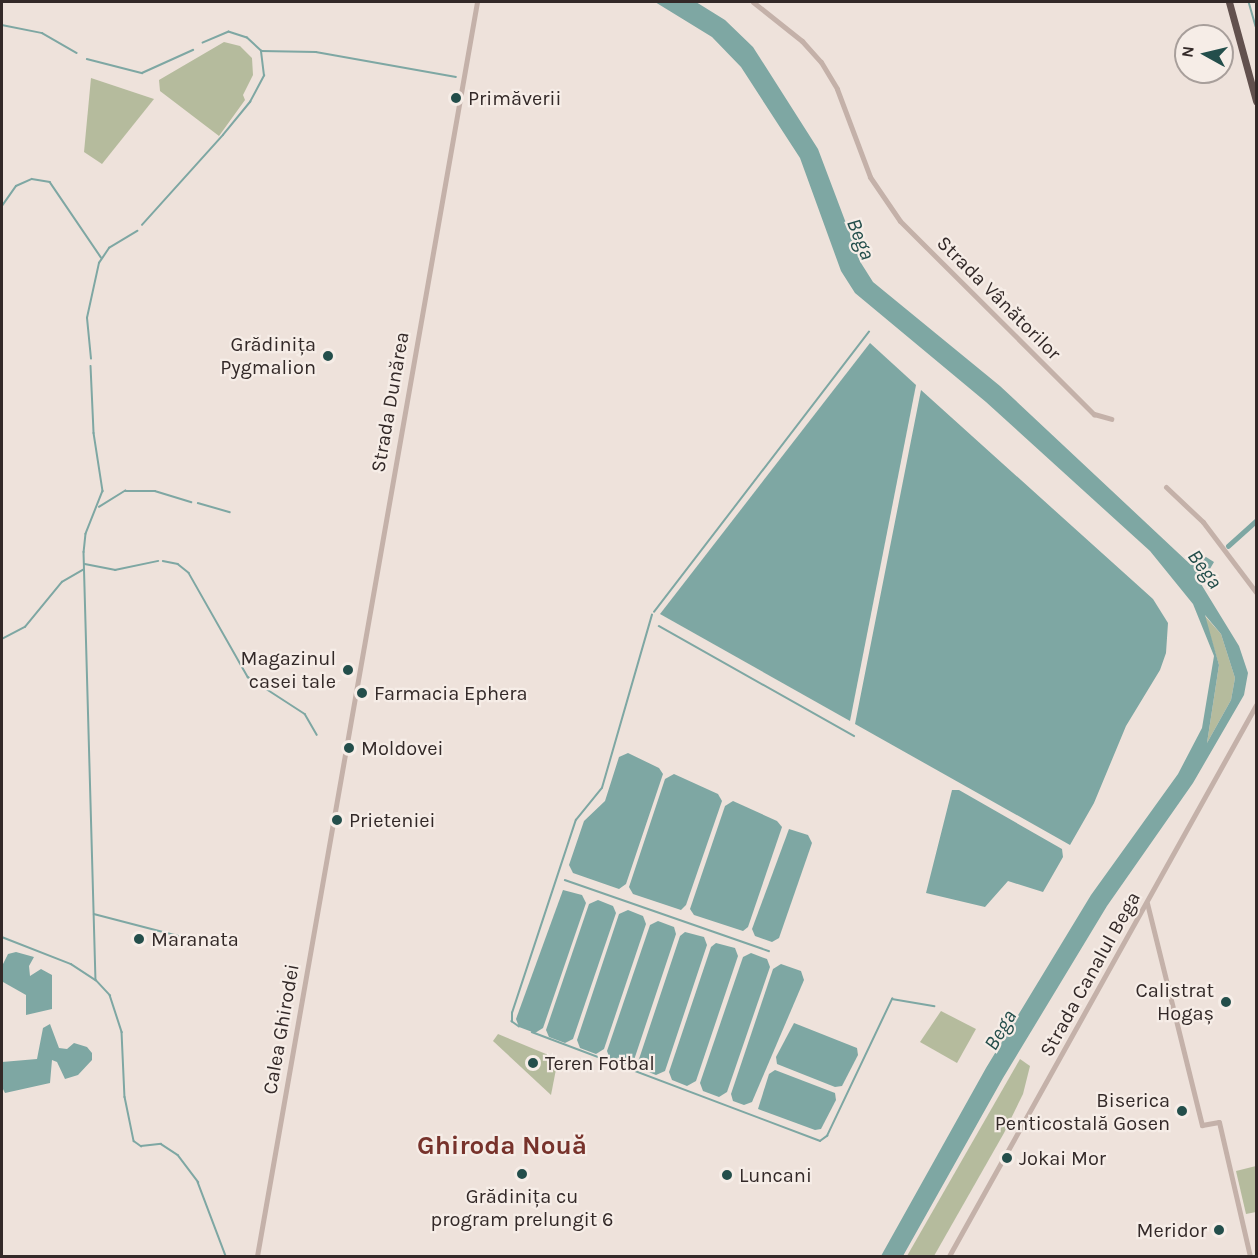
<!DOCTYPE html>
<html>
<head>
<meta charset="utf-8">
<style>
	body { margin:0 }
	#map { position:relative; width:1258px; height:1258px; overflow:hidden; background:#eee2db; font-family:Karla,sans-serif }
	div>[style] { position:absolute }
	.green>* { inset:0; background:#b5bb9d }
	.water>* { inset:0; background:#7ea7a3 }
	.stream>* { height:1.5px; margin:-0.75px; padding:0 0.75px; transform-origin:0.75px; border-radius:0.75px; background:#7ea7a3 }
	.canal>* { height:4.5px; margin:-2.25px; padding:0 2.25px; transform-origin:2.25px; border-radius:2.25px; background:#7ea7a3 }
	.tertiary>* { height:5px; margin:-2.5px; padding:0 2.5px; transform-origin:2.5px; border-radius:2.5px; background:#c4b1a9 }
	.trunk>* { height:7px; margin:-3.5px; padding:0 3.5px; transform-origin:3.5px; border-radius:3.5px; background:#62514e }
	.dots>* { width:16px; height:16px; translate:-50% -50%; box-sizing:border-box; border:3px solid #f6ede7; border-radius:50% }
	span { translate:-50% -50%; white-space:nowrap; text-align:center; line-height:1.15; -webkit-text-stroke:4.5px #f6ede7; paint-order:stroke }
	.poi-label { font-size:20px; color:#332928 }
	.left { translate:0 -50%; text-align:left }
	.right { translate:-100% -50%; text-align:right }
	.street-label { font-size:20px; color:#332928 }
	.water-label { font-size:21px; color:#234e4b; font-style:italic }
	.district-label { font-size:26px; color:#77322b; font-weight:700 }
	.frame { position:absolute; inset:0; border:3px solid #332928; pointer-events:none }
	.north { position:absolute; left:1174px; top:24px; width:60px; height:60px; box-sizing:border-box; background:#f6ede7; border:2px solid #a89f9b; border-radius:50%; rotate:278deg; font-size:16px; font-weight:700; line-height:24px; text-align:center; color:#332928 }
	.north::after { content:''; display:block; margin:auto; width:21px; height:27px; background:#234e4b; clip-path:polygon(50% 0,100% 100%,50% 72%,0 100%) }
</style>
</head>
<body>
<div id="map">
	<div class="green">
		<div style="clip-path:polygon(224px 42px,240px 46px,252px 58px,253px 75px,243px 95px,245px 100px,219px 136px,160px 91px,159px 80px)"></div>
		<div style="clip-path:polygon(91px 78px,154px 99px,102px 164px,84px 152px)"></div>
		<div style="clip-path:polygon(1204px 615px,1221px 634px,1235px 678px,1231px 700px,1207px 743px,1219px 665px)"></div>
		<div style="clip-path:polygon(941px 1011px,976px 1029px,957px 1063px,920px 1042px)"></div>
		<div style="clip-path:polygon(498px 1034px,558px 1059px,551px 1095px,493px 1041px)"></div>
		<div style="clip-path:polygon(1020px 1059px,1030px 1066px,1023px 1094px,1004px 1133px,934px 1256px,907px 1256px)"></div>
		<div style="clip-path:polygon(1256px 1166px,1256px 1212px,1246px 1214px,1236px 1171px)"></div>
	</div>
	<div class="water">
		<div style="clip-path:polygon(evenodd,655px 2px,696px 2px,725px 20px,753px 47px,818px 149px,861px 263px,873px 282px,1000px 386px,1191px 565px,1206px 557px,1214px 562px,1201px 584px,1239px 646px,1248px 673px,1244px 695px,1193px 783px,1107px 906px,1003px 1078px,903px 1256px,881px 1256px,986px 1068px,1091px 895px,1178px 774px,1202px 728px,1214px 656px,1193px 604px,1150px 551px,986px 402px,855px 293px,841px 271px,800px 158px,741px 67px,712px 37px,655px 2px,1205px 615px,1221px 634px,1235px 678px,1231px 700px,1207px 743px,1219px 665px,1205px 615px)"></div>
		<div style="clip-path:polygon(870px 343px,916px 385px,850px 721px,660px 614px)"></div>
		<div style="clip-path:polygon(921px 390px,1153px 599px,1168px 623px,1166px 653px,1160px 670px,1126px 726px,1094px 803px,1070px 845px,855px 724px)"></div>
		<div style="clip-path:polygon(628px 753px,659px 768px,663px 774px,626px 884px,619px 889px,573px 873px,569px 865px,584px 821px,605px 801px,619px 757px)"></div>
		<div style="clip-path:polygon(674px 774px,718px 794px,722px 801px,686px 905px,681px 910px,633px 894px,629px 887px,665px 779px)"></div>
		<div style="clip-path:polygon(952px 790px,959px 790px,1062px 849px,1063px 857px,1043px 892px,1008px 881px,985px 907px,926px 893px)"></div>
		<div style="clip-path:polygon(733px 801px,777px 821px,782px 827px,748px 927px,743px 931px,694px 915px,690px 909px,725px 806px)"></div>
		<div style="clip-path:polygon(789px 829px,808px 835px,812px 843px,779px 938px,772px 942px,755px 936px,752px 929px)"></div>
		<div style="clip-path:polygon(563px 890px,582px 895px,586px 903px,543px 1028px,535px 1033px,519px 1027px,516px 1019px)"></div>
		<div style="clip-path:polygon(598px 900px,613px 906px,616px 913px,573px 1039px,565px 1043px,549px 1037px,546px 1030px,589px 904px)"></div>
		<div style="clip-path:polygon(628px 910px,643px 916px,646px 924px,604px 1049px,596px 1054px,580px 1048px,577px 1040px,619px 914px)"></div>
		<div style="clip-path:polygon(658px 921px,674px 927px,676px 934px,634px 1060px,626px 1064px,610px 1059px,607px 1051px,650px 925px)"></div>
		<div style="clip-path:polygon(685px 932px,704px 937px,707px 945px,665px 1071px,656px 1075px,641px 1069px,638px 1062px,680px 936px)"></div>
		<div style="clip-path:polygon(716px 943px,735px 948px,738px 956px,696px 1081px,687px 1086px,672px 1080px,669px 1072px,711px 947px)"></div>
		<div style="clip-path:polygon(16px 952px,34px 957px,29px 966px,30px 976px,41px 969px,52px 975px,52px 1009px,26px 1015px,26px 995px,3px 982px,2px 966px,8px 954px)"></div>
		<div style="clip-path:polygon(751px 953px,767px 959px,770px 967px,727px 1092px,719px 1097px,703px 1091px,700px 1083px,743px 957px)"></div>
		<div style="clip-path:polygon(781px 964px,801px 971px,804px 980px,752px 1102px,744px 1105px,733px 1101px,731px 1094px,773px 969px)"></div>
		<div style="clip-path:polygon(794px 1023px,857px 1048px,858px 1055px,842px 1086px,835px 1087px,777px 1064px,776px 1057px)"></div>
		<div style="clip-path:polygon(50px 1024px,59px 1048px,67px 1049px,74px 1043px,87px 1047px,92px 1053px,92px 1060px,78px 1075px,65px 1079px,57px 1062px,52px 1060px,50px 1083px,5px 1093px,2px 1087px,2px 1062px,37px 1059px,43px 1028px)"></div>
		<div style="clip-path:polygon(775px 1070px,835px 1093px,836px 1100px,821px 1129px,815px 1130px,758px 1109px,769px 1074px)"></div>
	</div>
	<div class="stream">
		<div style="left:1249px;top:2px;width:25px;rotate:74deg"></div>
		<div style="left:2px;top:25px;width:41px;rotate:11.3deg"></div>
		<div style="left:42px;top:33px;width:40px;rotate:29.7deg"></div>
		<div style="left:261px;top:51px;width:55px;rotate:1deg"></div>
		<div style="left:316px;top:52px;width:142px;rotate:10.1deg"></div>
		<div style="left:87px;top:59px;width:57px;rotate:14.3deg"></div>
		<div style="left:142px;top:73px;width:56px;rotate:-24.3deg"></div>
		<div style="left:2px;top:206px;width:24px;rotate:-55deg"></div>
		<div style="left:16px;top:186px;width:17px;rotate:-24deg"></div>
		<div style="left:32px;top:179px;width:18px;rotate:9deg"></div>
		<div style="left:50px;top:182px;width:91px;rotate:55.8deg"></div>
		<div style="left:142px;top:225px;width:121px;rotate:-48deg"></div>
		<div style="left:223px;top:135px;width:43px;rotate:-50.7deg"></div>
		<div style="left:250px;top:102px;width:30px;rotate:-62deg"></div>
		<div style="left:264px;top:76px;width:25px;rotate:-97deg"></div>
		<div style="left:261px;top:51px;width:19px;rotate:-137deg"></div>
		<div style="left:247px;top:38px;width:19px;rotate:-162deg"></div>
		<div style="left:229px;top:32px;width:28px;rotate:157deg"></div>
		<div style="left:91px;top:359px;width:41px;rotate:-95.6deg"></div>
		<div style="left:87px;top:318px;width:56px;rotate:-77.7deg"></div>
		<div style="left:99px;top:263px;width:18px;rotate:-56deg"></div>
		<div style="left:109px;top:248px;width:33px;rotate:-31deg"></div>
		<div style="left:91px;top:366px;width:67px;rotate:87.4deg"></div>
		<div style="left:94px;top:433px;width:59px;rotate:81.2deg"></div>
		<div style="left:103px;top:491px;width:46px;rotate:111.6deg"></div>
		<div style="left:86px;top:534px;width:18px;rotate:96deg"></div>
		<div style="left:84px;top:552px;width:428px;rotate:88.4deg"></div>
		<div style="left:198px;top:503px;width:33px;rotate:16deg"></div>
		<div style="left:99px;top:507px;width:31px;rotate:-32deg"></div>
		<div style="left:125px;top:491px;width:30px"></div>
		<div style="left:155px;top:491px;width:38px;rotate:17deg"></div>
		<div style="left:163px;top:561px;width:15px;rotate:11deg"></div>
		<div style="left:178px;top:564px;width:14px;rotate:39deg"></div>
		<div style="left:189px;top:573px;width:120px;rotate:60.4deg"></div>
		<div style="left:248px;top:677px;width:68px;rotate:33deg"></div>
		<div style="left:305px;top:714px;width:24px;rotate:60deg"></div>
		<div style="left:85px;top:564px;width:31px;rotate:11deg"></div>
		<div style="left:115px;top:570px;width:44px;rotate:-11.8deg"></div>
		<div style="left:654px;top:612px;width:353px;rotate:-52.5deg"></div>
		<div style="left:659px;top:626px;width:224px;rotate:29.4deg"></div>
		<div style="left:2px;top:639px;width:26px;rotate:-28deg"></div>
		<div style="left:25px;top:627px;width:58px;rotate:-50.6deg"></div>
		<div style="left:62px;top:582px;width:24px;rotate:-30deg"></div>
		<div style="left:565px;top:880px;width:216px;rotate:19.2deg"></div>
		<div style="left:94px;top:914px;width:91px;rotate:14.6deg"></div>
		<div style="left:2px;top:937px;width:74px;rotate:21.4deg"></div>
		<div style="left:71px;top:964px;width:30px;rotate:33deg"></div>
		<div style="left:96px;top:980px;width:21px;rotate:47deg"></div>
		<div style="left:110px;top:995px;width:39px;rotate:72deg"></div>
		<div style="left:122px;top:1032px;width:65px;rotate:87.4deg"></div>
		<div style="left:125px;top:1097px;width:45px;rotate:78.4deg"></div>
		<div style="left:134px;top:1141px;width:9px;rotate:36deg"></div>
		<div style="left:141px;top:1146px;width:20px;rotate:-6deg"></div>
		<div style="left:161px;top:1144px;width:20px;rotate:33deg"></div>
		<div style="left:178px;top:1155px;width:34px;rotate:53deg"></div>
		<div style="left:198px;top:1182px;width:79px;rotate:69.3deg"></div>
		<div style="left:187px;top:937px;width:18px;rotate:3deg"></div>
		<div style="left:519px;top:1027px;width:9px;rotate:-144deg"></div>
		<div style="left:512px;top:1022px;width:9px;rotate:-90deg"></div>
		<div style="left:512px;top:1013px;width:203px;rotate:-71.7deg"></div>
		<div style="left:576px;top:820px;width:41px;rotate:-50.9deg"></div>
		<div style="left:602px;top:788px;width:180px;rotate:-73.9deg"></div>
		<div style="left:532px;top:1032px;width:308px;rotate:20.7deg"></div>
		<div style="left:820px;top:1141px;width:9px;rotate:-36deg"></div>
		<div style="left:827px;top:1136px;width:152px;rotate:-64.6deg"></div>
		<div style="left:892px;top:999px;width:43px;rotate:9.5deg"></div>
	</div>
	<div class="canal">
		<div style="left:1228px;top:546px;width:38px;rotate:-42deg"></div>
	</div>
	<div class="tertiary">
		<div style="left:753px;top:2px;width:63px;rotate:38.5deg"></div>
		<div style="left:802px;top:41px;width:28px;rotate:48deg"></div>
		<div style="left:821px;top:62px;width:31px;rotate:59deg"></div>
		<div style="left:837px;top:89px;width:94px;rotate:69.4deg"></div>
		<div style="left:870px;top:177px;width:53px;rotate:55.7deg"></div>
		<div style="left:900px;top:221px;width:274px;rotate:44.9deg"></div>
		<div style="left:1094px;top:414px;width:18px;rotate:16deg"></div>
		<div style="left:1166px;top:487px;width:51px;rotate:43.4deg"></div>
		<div style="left:1203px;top:522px;width:88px;rotate:52.9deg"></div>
		<div style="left:1147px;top:903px;width:229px;rotate:76.1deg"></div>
		<div style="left:1202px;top:1125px;width:17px;rotate:-10deg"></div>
		<div style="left:1219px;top:1122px;width:138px;rotate:77deg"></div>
		<div style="left:257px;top:1256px;width:1273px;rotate:-80.05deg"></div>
		<div style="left:949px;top:1256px;width:631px;rotate:-60.87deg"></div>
	</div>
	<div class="trunk">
		<div style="left:1229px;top:2px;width:103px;rotate:74.7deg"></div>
	</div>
	<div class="dots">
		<div style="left:456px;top:98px;background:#234e4b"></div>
		<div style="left:328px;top:356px;background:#234e4b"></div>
		<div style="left:348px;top:670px;background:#234e4b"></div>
		<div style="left:362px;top:693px;background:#234e4b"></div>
		<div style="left:349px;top:748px;background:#234e4b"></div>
		<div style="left:337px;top:820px;background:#234e4b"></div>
		<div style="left:139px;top:939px;background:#234e4b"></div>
		<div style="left:1226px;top:1002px;background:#234e4b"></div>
		<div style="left:533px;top:1063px;background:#234e4b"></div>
		<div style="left:1182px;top:1111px;background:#234e4b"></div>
		<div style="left:1007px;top:1158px;background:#234e4b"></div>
		<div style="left:522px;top:1174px;background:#234e4b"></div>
		<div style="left:727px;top:1175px;background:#234e4b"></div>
		<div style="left:1219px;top:1230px;background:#234e4b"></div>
	</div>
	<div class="poi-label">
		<span class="left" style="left:468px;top:98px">Primăverii</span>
		<span class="right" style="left:316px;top:356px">Grădinița<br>Pygmalion</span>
		<span class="right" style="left:336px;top:670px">Magazinul<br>casei tale</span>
		<span class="left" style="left:374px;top:693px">Farmacia Ephera</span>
		<span class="left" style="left:361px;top:748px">Moldovei</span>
		<span class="left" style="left:349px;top:820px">Prieteniei</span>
		<span class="left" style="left:151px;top:939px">Maranata</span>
		<span class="right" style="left:1214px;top:1002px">Calistrat<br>Hogaș</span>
		<span class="left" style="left:545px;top:1063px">Teren Fotbal</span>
		<span class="right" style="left:1170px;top:1112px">Biserica<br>Penticostală Gosen</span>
		<span class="left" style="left:1019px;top:1158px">Jokai Mor</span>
		<span class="left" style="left:739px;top:1175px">Luncani</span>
		<span style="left:522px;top:1208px">Grădinița cu<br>program prelungit 6</span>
		<span class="right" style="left:1207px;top:1230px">Meridor</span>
	</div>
	<div class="street-label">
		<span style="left:999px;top:298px;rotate:45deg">Strada Vânătorilor</span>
		<span style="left:390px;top:402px;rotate:-80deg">Strada Dunărea</span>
		<span style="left:1090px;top:974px;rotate:-61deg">Strada Canalul Bega</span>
		<span style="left:281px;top:1029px;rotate:-80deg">Calea Ghirodei</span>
	</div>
	<div class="water-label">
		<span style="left:861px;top:239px;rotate:68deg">Bega</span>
		<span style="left:1205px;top:569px;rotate:54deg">Bega</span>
		<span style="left:1000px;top:1030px;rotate:-59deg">Bega</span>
	</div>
	<div class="district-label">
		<span style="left:502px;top:1146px">Ghiroda Nouă</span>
	</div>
	<div class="frame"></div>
	<div class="north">N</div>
</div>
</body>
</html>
